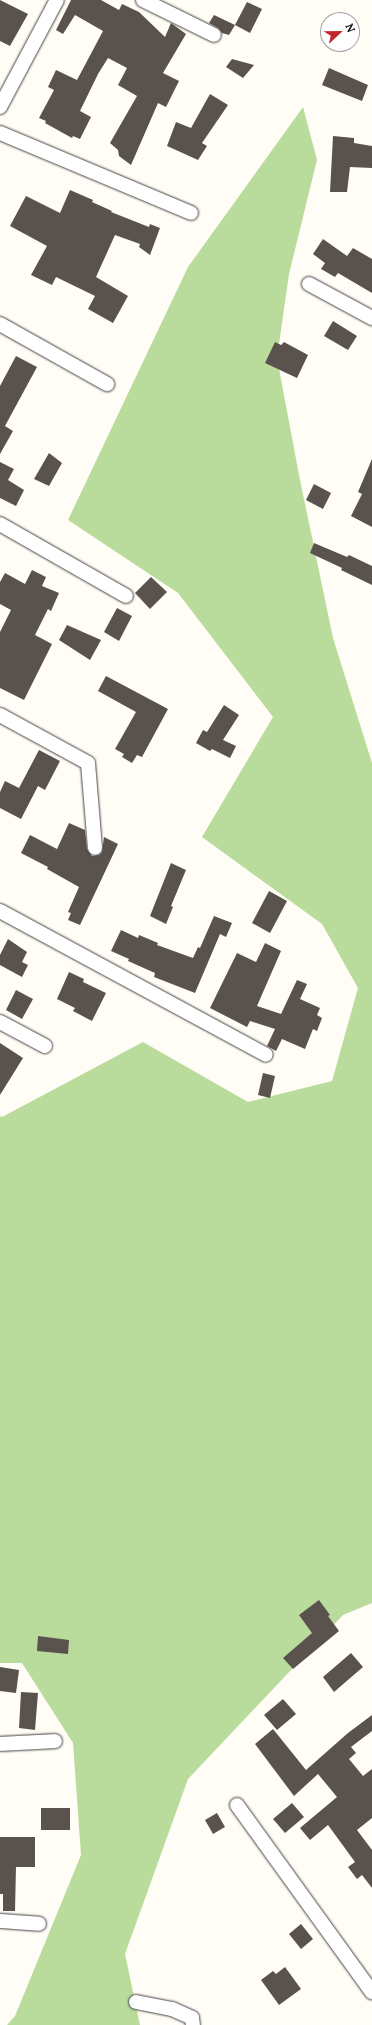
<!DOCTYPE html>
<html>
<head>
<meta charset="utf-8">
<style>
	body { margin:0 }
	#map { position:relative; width:372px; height:2025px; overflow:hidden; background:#fffdf5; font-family:Lora,serif }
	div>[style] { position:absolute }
	.forest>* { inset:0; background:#b9dc9c }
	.building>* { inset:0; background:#5a524d }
	.roads { filter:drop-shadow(0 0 1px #444) drop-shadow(0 0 1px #444) }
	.minor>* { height:14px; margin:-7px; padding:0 7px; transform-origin:7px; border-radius:7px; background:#fff }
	span { translate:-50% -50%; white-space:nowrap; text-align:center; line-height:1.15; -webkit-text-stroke:4px #fff; paint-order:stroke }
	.north { position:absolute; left:320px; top:12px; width:40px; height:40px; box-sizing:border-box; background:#fff; border:1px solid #a0a0a0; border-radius:50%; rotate:68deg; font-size:11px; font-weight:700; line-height:16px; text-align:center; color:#111 }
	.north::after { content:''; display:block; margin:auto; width:14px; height:18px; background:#c4262e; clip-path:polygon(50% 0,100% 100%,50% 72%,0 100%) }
</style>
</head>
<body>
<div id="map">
	<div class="forest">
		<div style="clip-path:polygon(303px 107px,317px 160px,289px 274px,277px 358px,300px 480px,333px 638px,372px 763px,372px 1603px,343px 1615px,188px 1779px,125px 1954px,140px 2025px,7px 2025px,15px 2016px,81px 1855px,73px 1743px,22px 1663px,0 1663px,0 1116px,2px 1117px,143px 1042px,248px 1102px,332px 1081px,358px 988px,322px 924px,202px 837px,273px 717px,178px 593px,68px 520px,188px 267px)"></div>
	</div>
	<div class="building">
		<div style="clip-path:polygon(0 0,28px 14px,10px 46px,0 41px)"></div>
		<div style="clip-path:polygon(71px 0,101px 0,119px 10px,122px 4px,139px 12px,165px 37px,171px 23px,186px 34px,163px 73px,179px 81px,166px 107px,158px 103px,131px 165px,119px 156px,118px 150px,110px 143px,137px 96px,118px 85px,127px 68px,108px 58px,98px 74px,80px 111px,91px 117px,80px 139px,73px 136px,72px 138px,45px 123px,46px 121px,39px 118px,54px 90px,48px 87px,56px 70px,77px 80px,103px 31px,75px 15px,63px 34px,56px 30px)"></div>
		<div style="clip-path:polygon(247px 2px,262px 9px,250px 33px,235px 25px)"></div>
		<div style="clip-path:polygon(214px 15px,235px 25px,229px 35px,222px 33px,218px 28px,209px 23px)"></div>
		<div style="clip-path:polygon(232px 59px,254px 65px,243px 78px,226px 67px)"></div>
		<div style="clip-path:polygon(329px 68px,368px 85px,362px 101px,322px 85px)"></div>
		<div style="clip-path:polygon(210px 94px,228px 105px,202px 143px,207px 146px,198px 160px,167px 146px,176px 122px,191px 128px)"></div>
		<div style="clip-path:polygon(333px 136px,354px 138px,354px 143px,372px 146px,372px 168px,350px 167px,347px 192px,330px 192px)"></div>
		<div style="clip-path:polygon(70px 190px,93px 200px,92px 202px,112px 211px,111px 212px,149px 227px,150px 224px,160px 228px,150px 255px,139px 247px,140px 244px,115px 235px,96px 277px,128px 296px,113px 323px,88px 309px,95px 296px,56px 277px,52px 285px,31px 275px,47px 246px,10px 226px,26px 196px,60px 213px)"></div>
		<div style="clip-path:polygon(323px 239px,347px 256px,353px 248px,372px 259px,372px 293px,338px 273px,335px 277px,321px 269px,325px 263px,313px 254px)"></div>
		<div style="clip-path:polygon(333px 321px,357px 336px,348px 350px,324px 336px)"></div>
		<div style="clip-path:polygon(275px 342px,281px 345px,284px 342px,308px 355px,297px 378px,265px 363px)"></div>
		<div style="clip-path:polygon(16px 356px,37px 367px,5px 426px,13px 431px,0 454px,0 386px)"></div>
		<div style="clip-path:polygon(49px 453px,62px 463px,49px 486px,34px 479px)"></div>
		<div style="clip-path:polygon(372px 459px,372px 527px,351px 516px,362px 494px,358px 492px)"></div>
		<div style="clip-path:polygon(0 462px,14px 469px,8px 480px,24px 490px,16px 506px,0 498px)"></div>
		<div style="clip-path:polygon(314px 484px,331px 493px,323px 509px,306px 500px)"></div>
		<div style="clip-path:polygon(314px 543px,347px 557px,349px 555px,372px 566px,372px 585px,341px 570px,342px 568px,310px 553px)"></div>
		<div style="clip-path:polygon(32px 570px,46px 577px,42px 586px,59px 593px,51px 611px,48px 609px,35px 635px,52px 644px,24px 700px,0 688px,0 632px,11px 610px,0 604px,0 582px,5px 573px,25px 584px)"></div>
		<div style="clip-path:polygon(151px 577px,167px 592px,150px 609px,135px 593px)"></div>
		<div style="clip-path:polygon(117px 608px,132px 616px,119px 641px,104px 632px)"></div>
		<div style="clip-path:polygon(67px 625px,101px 640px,90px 660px,59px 640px)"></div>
		<div style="clip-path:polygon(106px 676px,168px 709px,142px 757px,137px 755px,132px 763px,122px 757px,124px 754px,115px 749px,136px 712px,98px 691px)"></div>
		<div style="clip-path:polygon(224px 705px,239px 715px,223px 740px,236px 746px,230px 758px,212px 749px,210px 751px,196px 743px,203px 730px,207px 732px)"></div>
		<div style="clip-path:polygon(39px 750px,60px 761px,45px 790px,38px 786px,21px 819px,0 808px,0 792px,5px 781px,19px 788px)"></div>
		<div style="clip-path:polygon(69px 823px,85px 830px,87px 849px,92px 856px,99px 855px,102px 852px,104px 837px,118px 844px,80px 925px,68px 920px,71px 913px,68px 912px,79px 887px,47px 869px,48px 867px,21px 853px,30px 835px,57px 849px)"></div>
		<div style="clip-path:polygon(171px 863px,186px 870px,171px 906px,173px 907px,166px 924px,150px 916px)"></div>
		<div style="clip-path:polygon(269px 891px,287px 901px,270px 933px,252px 923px)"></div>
		<div style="clip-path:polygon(214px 916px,232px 923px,226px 937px,220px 934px,195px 993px,154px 977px,155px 973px,128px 961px,129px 959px,111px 951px,121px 930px,138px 938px,139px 935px,158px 943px,157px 945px,193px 958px,198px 947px,200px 948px)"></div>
		<div style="clip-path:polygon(8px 939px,27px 952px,22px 962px,28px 965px,22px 977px,0 965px,0 955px)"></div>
		<div style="clip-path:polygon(265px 943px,281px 951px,257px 1006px,281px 1014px,297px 980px,307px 984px,300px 999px,320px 1008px,317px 1015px,322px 1018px,317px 1031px,313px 1029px,305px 1049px,282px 1039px,276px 1051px,267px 1046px,275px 1029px,250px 1021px,247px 1027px,210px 1008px,237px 953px,256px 962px)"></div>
		<div style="clip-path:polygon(69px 972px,84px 979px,83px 982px,106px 993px,92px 1021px,73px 1011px,75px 1008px,57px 999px)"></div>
		<div style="clip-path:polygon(16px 990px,33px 999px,22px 1019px,6px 1010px)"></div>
		<div style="clip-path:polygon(0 1043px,23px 1058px,0 1095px)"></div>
		<div style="clip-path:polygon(263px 1073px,275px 1076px,270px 1098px,258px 1095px)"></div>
		<div style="clip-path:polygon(319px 1600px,330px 1615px,328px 1616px,339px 1631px,293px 1669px,283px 1658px,312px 1633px,299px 1615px)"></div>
		<div style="clip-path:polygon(38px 1636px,69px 1640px,68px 1654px,37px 1651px)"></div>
		<div style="clip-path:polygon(351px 1653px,363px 1667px,334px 1692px,323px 1677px)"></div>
		<div style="clip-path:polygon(0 1667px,19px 1670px,16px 1693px,0 1691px)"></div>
		<div style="clip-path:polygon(21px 1692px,38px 1693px,35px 1730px,19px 1728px)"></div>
		<div style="clip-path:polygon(283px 1699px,296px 1714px,277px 1730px,264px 1715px)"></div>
		<div style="clip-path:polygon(372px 1715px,372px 1731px,351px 1747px,356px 1753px,349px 1759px,363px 1776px,372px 1769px,372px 1818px,357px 1830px,372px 1850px,372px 1888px,362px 1875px,357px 1879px,348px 1867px,355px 1862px,328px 1825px,310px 1840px,300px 1828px,337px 1797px,318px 1774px,294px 1796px,255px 1744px,273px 1729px,306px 1770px,348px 1733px)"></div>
		<div style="clip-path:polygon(292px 1803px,304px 1817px,285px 1833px,273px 1819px)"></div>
		<div style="clip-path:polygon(41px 1808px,70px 1808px,70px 1830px,41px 1830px)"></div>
		<div style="clip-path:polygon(217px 1813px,225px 1827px,213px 1834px,205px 1820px)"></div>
		<div style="clip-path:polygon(0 1837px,35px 1837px,35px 1867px,16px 1867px,15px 1911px,3px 1911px,3px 1894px,0 1894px)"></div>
		<div style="clip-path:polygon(301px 1924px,313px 1939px,301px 1949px,289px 1934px)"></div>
		<div style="clip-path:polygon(285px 1967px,301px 1989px,279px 2005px,261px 1980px,273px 1971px,276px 1974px)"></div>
	</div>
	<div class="roads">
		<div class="minor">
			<div style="left:143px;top:0;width:79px;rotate:26.2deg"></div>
			<div style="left:0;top:107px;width:121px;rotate:-62deg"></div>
			<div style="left:0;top:133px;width:207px;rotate:22.7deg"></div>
			<div style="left:309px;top:284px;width:72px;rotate:28.4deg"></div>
			<div style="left:0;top:324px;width:123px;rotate:29.3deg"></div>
			<div style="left:0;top:524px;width:145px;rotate:29.7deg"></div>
			<div style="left:0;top:715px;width:100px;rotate:28.6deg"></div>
			<div style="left:88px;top:763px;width:85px;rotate:85.3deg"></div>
			<div style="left:0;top:911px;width:302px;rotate:28.4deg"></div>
			<div style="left:0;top:1022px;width:51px;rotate:28.1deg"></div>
			<div style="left:0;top:1744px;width:55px;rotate:-3.1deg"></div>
			<div style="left:237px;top:1805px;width:231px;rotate:54.2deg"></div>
			<div style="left:0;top:1921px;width:39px;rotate:4deg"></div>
			<div style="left:136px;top:2002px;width:37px;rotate:11deg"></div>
			<div style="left:172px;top:2009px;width:22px;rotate:24deg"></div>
			<div style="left:192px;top:2018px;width:7px;rotate:82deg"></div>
		</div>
	</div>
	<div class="north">N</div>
</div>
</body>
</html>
